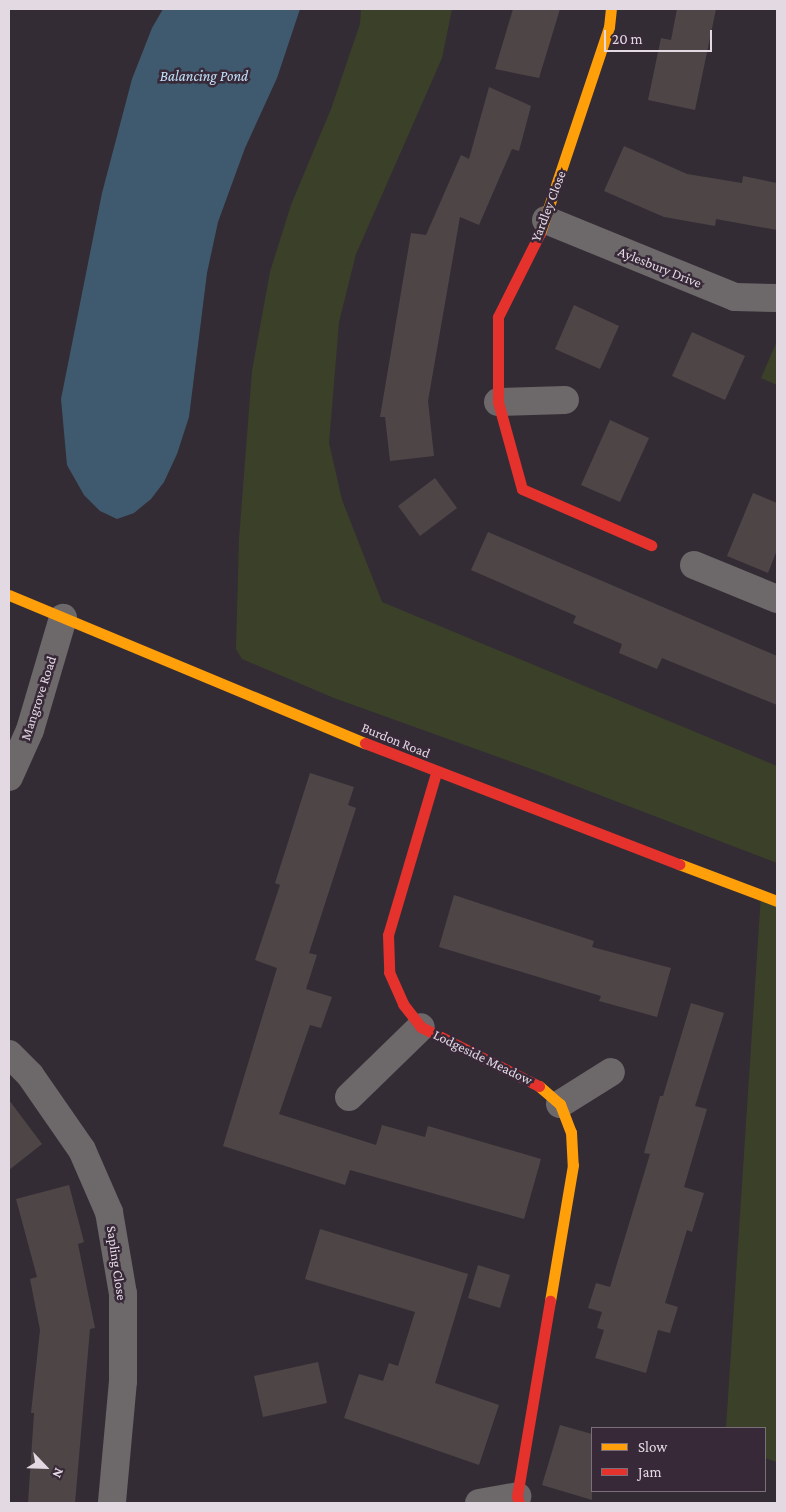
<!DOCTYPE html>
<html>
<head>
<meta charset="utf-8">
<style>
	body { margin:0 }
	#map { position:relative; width:786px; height:1512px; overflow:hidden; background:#342c34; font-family:"Crimson Pro",serif }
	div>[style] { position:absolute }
	.green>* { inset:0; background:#3b4129 }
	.water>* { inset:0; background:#3f5a6e }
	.building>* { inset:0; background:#4e4546 }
	.street>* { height:28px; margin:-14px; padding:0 14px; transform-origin:14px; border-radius:14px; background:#6d686a }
	.slow>* { height:11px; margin:-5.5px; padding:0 5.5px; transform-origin:5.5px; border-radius:5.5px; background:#ff9f0a }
	.jam>* { height:11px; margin:-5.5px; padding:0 5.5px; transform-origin:5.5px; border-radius:5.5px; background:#e5322d }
	span { translate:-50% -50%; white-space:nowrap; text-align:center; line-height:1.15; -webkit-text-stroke:5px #382938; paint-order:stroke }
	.street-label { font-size:14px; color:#e3d9e3 }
	.water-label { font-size:15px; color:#c0e1f9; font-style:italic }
	.frame { position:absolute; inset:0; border:10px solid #e3d9e3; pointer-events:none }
	.legend { position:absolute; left:591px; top:1427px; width:175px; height:65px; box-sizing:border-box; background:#382938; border:1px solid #7c6f7c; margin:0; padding:6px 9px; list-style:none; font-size:15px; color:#e3d9e3 }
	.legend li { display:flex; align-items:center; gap:10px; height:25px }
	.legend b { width:25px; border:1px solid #7c6f7c }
	.north { position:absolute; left:20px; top:1442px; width:50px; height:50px; -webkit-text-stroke:4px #382938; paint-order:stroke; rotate:114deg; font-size:14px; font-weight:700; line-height:20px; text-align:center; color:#e3d9e3 }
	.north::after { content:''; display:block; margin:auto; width:18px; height:22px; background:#e3d9e3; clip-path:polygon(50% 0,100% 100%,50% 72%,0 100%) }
	.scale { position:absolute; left:604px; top:30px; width:108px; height:22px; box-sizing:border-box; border:2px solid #e3d9e3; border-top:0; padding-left:6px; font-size:15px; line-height:18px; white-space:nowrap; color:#e3d9e3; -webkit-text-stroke:4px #382938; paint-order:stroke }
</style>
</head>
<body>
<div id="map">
	<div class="green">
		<div style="clip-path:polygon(361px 9px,452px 9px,442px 58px,356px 254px,339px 322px,329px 443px,342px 500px,382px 602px,777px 766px,777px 863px,537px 771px,334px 698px,242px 659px,236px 649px,239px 539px,252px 371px,270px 272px,291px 205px,331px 109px,360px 24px)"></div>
		<div style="clip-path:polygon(777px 341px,777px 385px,761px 378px)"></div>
		<div style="clip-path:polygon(761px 895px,777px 901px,777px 1462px,765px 1458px,765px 1428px,726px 1428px)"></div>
	</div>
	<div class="water">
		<div style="clip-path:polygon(163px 9px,300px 9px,277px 78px,245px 148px,218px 222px,207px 273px,189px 417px,177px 454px,164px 482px,151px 499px,134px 513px,117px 519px,100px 511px,84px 495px,67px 465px,61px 399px,102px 193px,132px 79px,152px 28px)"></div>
	</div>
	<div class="building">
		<div style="clip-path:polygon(513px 9px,560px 9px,539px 78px,495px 69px)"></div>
		<div style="clip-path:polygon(677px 9px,716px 9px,695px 110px,648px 100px,661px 38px,671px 40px)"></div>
		<div style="clip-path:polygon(489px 87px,531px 106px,519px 151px,512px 149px,479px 225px,460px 217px,428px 401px,434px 456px,390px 461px,385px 417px,380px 417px,411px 233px,426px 235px,461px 155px,469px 159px)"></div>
		<div style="clip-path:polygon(624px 146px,687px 174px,742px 183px,743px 176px,777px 183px,777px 230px,716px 219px,715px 226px,664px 217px,604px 191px)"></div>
		<div style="clip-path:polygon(574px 305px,619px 326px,600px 369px,555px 349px)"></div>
		<div style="clip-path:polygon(692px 332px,745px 356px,725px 400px,672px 376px)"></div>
		<div style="clip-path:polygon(610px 420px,649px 438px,620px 502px,581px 485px)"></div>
		<div style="clip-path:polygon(435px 478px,457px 508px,420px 536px,398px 506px)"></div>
		<div style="clip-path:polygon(753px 493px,777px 503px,777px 550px,768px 573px,727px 556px)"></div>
		<div style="clip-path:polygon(488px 532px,777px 656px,777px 705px,662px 658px,657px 669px,619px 653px,622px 644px,573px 623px,576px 616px,471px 570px)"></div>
		<div style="clip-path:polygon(310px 773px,354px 787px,348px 805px,356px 808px,309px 953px,317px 955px,306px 989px,332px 997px,321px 1028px,310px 1025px,279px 1114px,376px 1145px,382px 1125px,425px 1137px,428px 1126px,541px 1159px,524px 1219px,350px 1170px,345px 1185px,223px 1146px,277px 968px,255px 960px,280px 885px,275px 883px)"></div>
		<div style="clip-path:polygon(454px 895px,594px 941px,592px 947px,671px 968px,657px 1017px,599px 1001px,601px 996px,439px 947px)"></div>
		<div style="clip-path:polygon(691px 1003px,724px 1013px,695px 1106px,707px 1109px,684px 1187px,704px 1193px,692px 1232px,687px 1230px,665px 1303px,678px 1307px,670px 1333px,658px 1330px,646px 1373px,595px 1358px,604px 1330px,597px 1328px,602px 1312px,588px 1308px,596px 1283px,610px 1287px,650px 1154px,644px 1153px,660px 1096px,663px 1096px)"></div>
		<div style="clip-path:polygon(9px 1100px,42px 1144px,9px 1170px)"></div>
		<div style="clip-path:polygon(69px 1185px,84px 1242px,78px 1244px,95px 1328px,90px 1329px,75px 1503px,28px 1503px,34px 1413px,31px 1413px,40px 1330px,30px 1279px,37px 1277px,16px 1199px)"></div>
		<div style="clip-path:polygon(320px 1229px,468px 1274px,435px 1383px,499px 1405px,479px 1465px,344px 1418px,359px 1374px,383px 1381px,389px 1363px,398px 1366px,415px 1312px,305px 1279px)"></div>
		<div style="clip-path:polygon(478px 1265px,510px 1275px,500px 1308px,468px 1298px)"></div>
		<div style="clip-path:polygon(318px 1362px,327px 1403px,263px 1417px,254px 1376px)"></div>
		<div style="clip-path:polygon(560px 1425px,592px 1434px,592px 1500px,542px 1485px)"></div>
	</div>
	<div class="street">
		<div style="left:546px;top:220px;width:204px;rotate:22.2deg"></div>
		<div style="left:735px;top:297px;width:42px;rotate:1.4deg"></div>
		<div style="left:498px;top:402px;width:67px;rotate:-1.7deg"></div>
		<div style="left:694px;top:565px;width:90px;rotate:22.3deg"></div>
		<div style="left:9px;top:777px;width:51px;rotate:-65.9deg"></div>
		<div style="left:30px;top:730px;width:117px;rotate:-73.6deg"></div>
		<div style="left:9px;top:1054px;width:30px;rotate:45deg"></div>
		<div style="left:30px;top:1075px;width:91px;rotate:55.3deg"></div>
		<div style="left:82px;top:1150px;width:68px;rotate:66.5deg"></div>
		<div style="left:109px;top:1212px;width:83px;rotate:80.3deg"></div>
		<div style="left:123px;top:1294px;width:87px;rotate:90deg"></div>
		<div style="left:123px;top:1381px;width:122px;rotate:95.2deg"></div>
		<div style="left:349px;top:1097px;width:100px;rotate:-44.2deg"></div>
		<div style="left:560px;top:1104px;width:60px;rotate:-32.1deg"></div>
		<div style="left:479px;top:1503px;width:39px;rotate:-10deg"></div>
	</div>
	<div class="slow">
		<div style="left:540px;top:233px;width:217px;rotate:-71.5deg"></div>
		<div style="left:609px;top:27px;width:18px;rotate:-84deg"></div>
		<div style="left:9px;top:595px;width:386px;rotate:22.6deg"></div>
		<div style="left:679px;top:864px;width:105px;rotate:20.7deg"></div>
		<div style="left:539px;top:1086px;width:28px;rotate:41deg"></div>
		<div style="left:560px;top:1104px;width:30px;rotate:69deg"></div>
		<div style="left:571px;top:1132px;width:33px;rotate:87deg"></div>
		<div style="left:573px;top:1165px;width:138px;rotate:99.6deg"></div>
	</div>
	<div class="jam">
		<div style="left:540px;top:233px;width:94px;rotate:116.6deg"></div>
		<div style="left:498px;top:317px;width:85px;rotate:90deg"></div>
		<div style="left:498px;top:402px;width:90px;rotate:74.6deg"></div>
		<div style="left:522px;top:489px;width:141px;rotate:23.5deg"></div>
		<div style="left:365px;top:743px;width:337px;rotate:21.1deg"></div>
		<div style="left:436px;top:773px;width:169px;rotate:106.5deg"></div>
		<div style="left:388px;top:935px;width:37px;rotate:88deg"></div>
		<div style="left:389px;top:972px;width:35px;rotate:66deg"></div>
		<div style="left:403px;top:1004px;width:29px;rotate:52deg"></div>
		<div style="left:421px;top:1027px;width:132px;rotate:26.6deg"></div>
		<div style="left:519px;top:1503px;width:7px;rotate:-106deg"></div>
		<div style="left:517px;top:1496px;width:198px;rotate:-80.4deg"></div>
	</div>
	<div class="street-label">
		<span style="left:548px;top:206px;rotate:-69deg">Yardley Close</span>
		<span style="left:660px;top:267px;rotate:22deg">Aylesbury Drive</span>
		<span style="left:38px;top:698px;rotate:-72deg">Mangrove Road</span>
		<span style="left:396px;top:740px;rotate:22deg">Burdon Road</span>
		<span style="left:483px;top:1057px;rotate:26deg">Lodgeside Meadow</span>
		<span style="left:117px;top:1263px;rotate:82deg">Sapling Close</span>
	</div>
	<div class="water-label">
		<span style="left:204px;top:77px">Balancing Pond</span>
	</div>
	<div class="frame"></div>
	<ul class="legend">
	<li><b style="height:6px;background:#ff9f0a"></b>Slow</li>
	<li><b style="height:6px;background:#e5322d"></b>Jam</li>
	</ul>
	<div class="north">N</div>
	<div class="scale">20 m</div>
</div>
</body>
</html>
